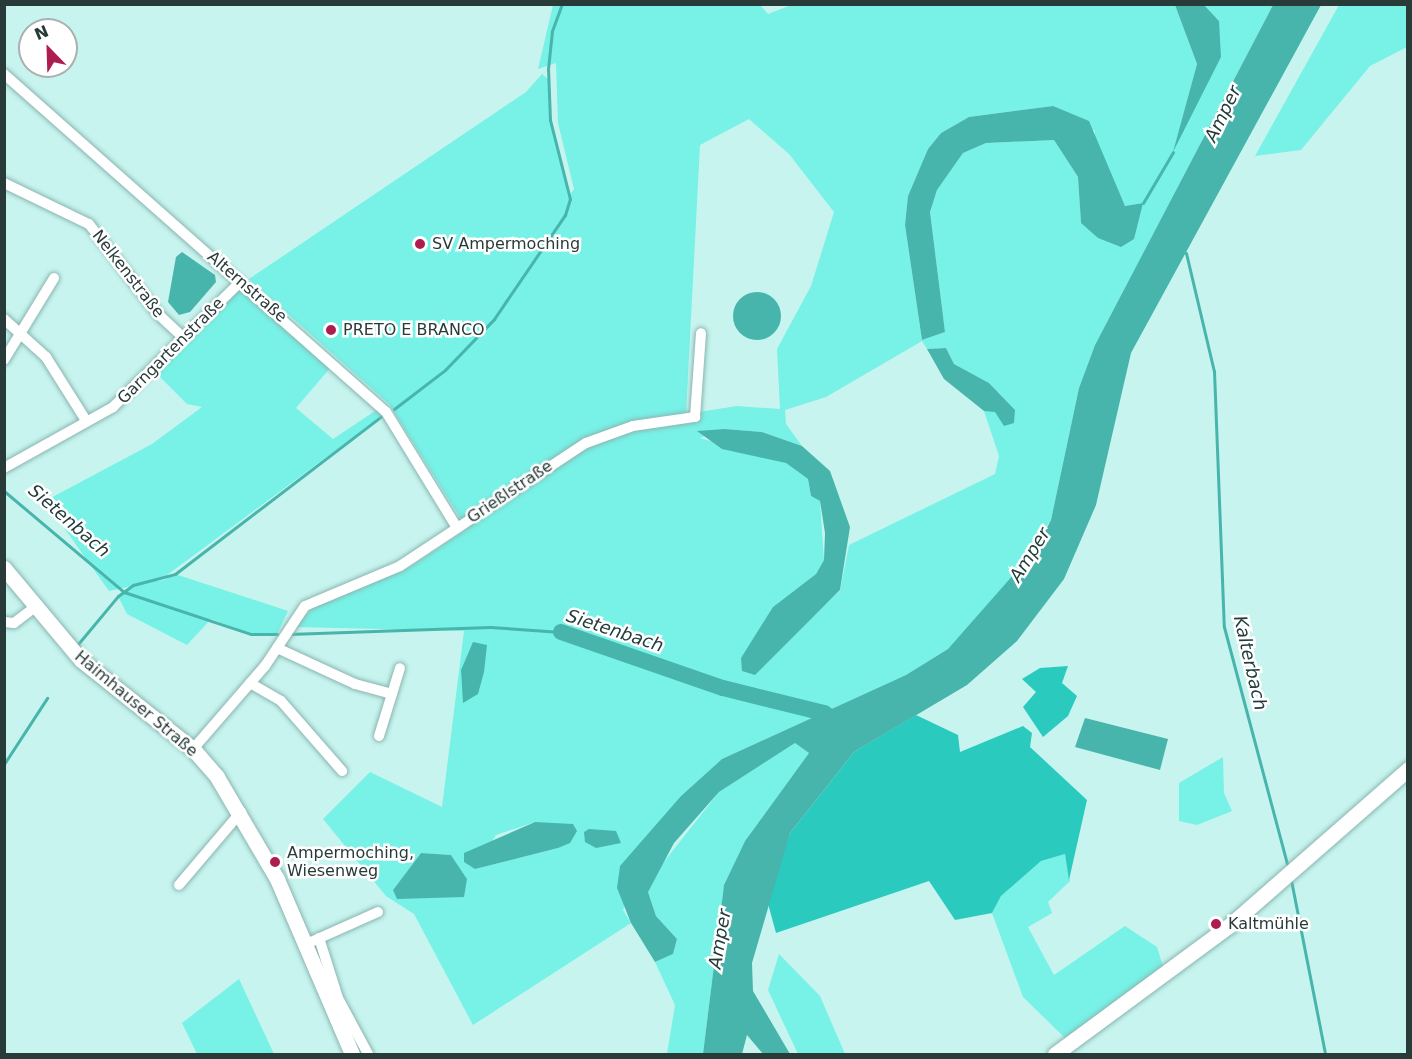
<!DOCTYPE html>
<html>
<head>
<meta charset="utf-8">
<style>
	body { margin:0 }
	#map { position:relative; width:1412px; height:1059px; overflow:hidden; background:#c7f4ef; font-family:"DejaVu Sans",sans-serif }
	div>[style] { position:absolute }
	.green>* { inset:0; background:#78f1e6 }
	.forest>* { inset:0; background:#2acabf }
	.water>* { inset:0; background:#47b5ac }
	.round { border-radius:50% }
	.stream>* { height:3px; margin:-1.5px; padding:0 1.5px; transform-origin:1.5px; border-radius:1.5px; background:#47b5ac }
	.river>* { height:16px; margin:-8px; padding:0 8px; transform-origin:8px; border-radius:8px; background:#47b5ac }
	.roads { filter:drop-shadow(0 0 2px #8ab5b0) drop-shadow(0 0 2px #8ab5b0) }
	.street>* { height:10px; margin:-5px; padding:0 5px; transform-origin:5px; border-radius:5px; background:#fff }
	.secondary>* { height:15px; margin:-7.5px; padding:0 7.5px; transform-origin:7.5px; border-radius:7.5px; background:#fff }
	.dots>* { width:16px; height:16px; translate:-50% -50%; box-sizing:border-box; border:3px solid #fff; border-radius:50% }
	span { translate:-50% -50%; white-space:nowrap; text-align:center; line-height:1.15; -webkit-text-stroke:5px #fff; paint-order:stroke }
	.poi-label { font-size:16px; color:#293b39 }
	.left { translate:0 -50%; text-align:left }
	.street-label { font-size:16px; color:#293b39 }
	.water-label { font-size:18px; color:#233c3a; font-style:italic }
	.frame { position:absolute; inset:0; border:6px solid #293b39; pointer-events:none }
	.north { position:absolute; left:18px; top:18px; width:60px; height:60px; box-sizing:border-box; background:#fff; border:2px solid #a9b1b0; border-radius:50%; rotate:337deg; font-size:16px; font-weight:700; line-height:24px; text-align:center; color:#293b39 }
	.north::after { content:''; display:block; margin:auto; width:21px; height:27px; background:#ae1d4f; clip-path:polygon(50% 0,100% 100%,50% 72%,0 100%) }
</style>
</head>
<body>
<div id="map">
	<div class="green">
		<div style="clip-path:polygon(evenodd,759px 4px,768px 14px,794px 4px,1175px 5px,1197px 64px,1175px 146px,1219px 21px,1204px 5px,1273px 5px,1095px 345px,1079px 388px,1051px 520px,997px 600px,948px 649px,906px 675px,722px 759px,681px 796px,656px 828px,623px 910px,631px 923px,473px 1025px,414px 914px,386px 896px,323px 819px,370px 772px,442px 807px,464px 631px,295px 627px,313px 608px,410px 567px,467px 529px,389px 404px,249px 279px,526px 92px,542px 74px,548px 79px,550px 120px,570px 195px,574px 189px,558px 123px,556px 63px,538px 69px,553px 5px,759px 4px,1053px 106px,1095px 131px,1095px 144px,1125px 206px,1143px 203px,1081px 223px,1078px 177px,1054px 140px,986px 143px,963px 153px,937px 190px,930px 212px,945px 332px,922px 340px,905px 225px,908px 196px,928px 149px,941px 133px,969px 117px,1053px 106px,759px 4px,749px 119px,789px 154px,834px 212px,811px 286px,777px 349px,780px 409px,737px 406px,686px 414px,700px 145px,749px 119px,759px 4px,922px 341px,927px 349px,946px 348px,954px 364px,989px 383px,1015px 410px,984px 411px,999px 456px,995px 474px,849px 545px,840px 591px,765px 661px,773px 607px,816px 574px,824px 560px,820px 501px,811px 496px,808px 479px,786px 463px,700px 438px,725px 429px,762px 432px,802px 446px,786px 424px,785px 410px,826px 397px,922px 341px,759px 4px,535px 822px,558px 848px,475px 869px,496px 835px,535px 822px,759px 4px,421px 853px,451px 855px,467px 879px,393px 890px,421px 853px)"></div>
		<div style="clip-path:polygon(1339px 5px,1407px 5px,1407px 47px,1370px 66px,1301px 150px,1255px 156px)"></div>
		<div style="clip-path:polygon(239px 288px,331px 367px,296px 408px,333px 439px,378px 409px,382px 416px,163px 578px,141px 583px,164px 580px,175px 574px,288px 611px,277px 634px,253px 634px,211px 619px,187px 645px,127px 614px,118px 596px,132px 586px,109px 591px,45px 501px,152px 444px,202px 407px,187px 404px,155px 372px)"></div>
		<div style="clip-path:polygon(795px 743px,809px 753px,745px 841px,724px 885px,703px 1054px,667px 1054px,675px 1005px,655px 962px,673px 954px,677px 939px,656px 916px,648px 892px,652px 877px,719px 792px)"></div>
		<div style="clip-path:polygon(1223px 757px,1224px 793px,1232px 811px,1197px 825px,1179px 821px,1179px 783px)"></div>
		<div style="clip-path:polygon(1065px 854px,1070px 881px,1048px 902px,1052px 913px,1028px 927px,1054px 975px,1125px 926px,1157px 947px,1164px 970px,1065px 1038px,1023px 997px,992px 913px,1001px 896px,1041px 861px)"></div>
		<div style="clip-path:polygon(779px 954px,820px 996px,845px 1054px,798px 1054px,768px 990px)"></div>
		<div style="clip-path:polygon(239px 979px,274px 1054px,197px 1054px,182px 1023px)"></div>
	</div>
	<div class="forest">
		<div style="clip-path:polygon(1068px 666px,1062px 683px,1077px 696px,1068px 716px,1043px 737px,1023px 707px,1036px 692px,1022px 679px,1040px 668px)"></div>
		<div style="clip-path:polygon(916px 715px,958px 735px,960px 752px,1023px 726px,1032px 733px,1030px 747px,1087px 800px,1069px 880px,1065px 854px,1041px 861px,1001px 896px,992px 913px,955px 920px,929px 881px,776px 933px,767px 900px,790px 833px,854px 752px)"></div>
	</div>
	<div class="water">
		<div style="clip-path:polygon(1175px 5px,1204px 5px,1219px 21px,1221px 57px,1173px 152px,1197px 64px)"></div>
		<div style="clip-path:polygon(1273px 5px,1321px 5px,1131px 353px,1096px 505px,1064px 579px,1017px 641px,967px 685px,854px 752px,790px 833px,752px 963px,753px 991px,790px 1054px,763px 1054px,747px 1035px,742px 1054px,703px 1054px,724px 885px,745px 841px,809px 753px,795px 743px,719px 792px,674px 843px,648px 892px,656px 916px,677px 939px,673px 954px,655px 962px,631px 923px,617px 888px,620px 866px,681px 796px,722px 759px,906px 675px,948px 649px,1036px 549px,1051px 520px,1079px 388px,1095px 345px)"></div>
		<div style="clip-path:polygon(1053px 106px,1089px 121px,1125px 206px,1143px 203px,1134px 239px,1121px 247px,1098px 238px,1081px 223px,1078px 177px,1054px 140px,986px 143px,963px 153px,937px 190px,930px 212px,945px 332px,922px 340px,905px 225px,908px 196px,928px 149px,941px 133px,969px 117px)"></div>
		<div style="clip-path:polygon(182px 252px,215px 275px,216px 282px,190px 312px,179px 315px,168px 302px,176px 257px)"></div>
		<div class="round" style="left:733px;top:292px;width:48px;height:48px"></div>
		<div style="clip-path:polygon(946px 348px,954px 364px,989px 383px,1015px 410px,1014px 423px,1004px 426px,995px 412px,984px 411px,944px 379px,927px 349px)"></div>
		<div style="clip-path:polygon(725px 429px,762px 432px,802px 446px,830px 471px,850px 527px,840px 590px,755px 675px,742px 671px,741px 658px,773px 607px,816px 574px,824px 560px,825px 533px,820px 501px,811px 496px,808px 479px,786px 463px,722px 449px,697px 431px)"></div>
		<div style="clip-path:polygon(473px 642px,487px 645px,484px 672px,478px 694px,463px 703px,461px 670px)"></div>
		<div style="clip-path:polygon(1085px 718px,1168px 739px,1160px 770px,1075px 747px)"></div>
		<div style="clip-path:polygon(535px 822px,573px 824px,577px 831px,570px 843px,558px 848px,475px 869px,464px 862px,464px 853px)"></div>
		<div style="clip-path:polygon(589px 829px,616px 831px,621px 843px,596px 848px,585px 842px,584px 832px)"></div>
		<div style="clip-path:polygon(421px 853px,451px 855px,467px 879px,464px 897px,397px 899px,393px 890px)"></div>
	</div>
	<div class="stream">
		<div style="left:1143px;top:203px;width:59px;rotate:-59.5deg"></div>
		<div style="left:1186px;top:253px;width:121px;rotate:76.7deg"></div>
		<div style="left:1214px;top:371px;width:256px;rotate:87.8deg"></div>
		<div style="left:1224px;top:627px;width:248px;rotate:75.1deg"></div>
		<div style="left:394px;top:409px;width:64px;rotate:-37.4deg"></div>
		<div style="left:445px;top:370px;width:71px;rotate:-46.1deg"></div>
		<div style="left:494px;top:319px;width:126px;rotate:-55.7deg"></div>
		<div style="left:565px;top:215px;width:17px;rotate:-73deg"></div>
		<div style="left:570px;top:199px;width:81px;rotate:-104.2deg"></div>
		<div style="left:550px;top:120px;width:51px;rotate:-92.2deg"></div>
		<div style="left:548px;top:69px;width:38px;rotate:-84deg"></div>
		<div style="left:552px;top:31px;width:29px;rotate:-70deg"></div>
		<div style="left:4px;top:491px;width:157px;rotate:40.1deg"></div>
		<div style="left:124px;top:592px;width:134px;rotate:18.3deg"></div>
		<div style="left:251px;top:634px;width:26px"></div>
		<div style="left:289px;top:634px;width:201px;rotate:-2deg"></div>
		<div style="left:490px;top:627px;width:71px;rotate:4deg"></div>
		<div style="left:78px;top:644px;width:62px;rotate:-50.2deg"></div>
		<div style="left:118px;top:596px;width:19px;rotate:-36deg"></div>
		<div style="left:133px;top:585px;width:43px;rotate:-14.7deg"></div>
		<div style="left:175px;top:574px;width:260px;rotate:-37.4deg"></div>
		<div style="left:4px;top:764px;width:79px;rotate:-56.9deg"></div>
		<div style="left:1291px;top:880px;width:177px;rotate:78.9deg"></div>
	</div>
	<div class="river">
		<div style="left:561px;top:632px;width:171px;rotate:19.1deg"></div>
		<div style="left:723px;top:688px;width:104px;rotate:13.9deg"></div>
		<div style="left:824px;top:713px;width:20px;rotate:33deg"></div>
	</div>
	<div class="roads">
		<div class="street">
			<div style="left:4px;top:74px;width:510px;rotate:41.5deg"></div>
			<div style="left:386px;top:412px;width:136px;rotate:58.5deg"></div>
			<div style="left:4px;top:183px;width:94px;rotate:25.8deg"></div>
			<div style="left:89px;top:224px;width:113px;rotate:52.5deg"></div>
			<div style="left:158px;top:314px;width:35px;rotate:43deg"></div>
			<div style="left:4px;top:319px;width:57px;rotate:42.1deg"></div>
			<div style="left:46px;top:357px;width:73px;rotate:57.8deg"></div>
			<div style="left:4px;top:360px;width:96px;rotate:-58.6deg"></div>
			<div style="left:4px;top:468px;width:125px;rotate:-29.2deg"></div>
			<div style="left:113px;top:407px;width:178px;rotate:-44.5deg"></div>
			<div style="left:4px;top:622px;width:10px;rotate:6deg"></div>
			<div style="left:14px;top:623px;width:26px;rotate:-37deg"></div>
			<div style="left:277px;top:648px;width:86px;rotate:24.8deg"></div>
			<div style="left:355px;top:684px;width:38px;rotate:15deg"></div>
			<div style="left:392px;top:694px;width:44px;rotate:107.2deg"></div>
			<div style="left:250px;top:683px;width:36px;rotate:30deg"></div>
			<div style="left:281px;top:701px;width:93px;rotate:48.9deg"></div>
			<div style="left:392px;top:694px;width:27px;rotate:-73deg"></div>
			<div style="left:193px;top:749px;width:110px;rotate:-49.1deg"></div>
			<div style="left:265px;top:666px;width:72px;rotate:-56.3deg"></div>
			<div style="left:305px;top:606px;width:103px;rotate:-22.8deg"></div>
			<div style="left:400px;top:566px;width:223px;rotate:-33.5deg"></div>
			<div style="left:586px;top:443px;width:50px;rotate:-19.9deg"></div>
			<div style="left:633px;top:426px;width:63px;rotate:-8.3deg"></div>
			<div style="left:695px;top:417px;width:84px;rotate:-85.9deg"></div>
			<div style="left:179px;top:885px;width:96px;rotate:-49.7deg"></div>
			<div style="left:319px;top:938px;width:63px;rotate:72.4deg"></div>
			<div style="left:338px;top:998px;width:64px;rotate:61.8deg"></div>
			<div style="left:304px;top:945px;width:81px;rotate:-24deg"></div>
		</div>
		<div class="secondary">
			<div style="left:4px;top:568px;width:120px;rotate:50.1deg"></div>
			<div style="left:81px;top:660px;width:143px;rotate:38.5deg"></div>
			<div style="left:193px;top:749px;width:37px;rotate:49deg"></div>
			<div style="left:217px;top:777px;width:118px;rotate:59.5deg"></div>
			<div style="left:277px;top:879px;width:190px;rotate:66.8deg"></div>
			<div style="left:1055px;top:1054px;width:217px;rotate:-36.4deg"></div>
			<div style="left:1230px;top:925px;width:237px;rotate:-41.2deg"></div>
		</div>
	</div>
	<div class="dots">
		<div style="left:420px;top:244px;background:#ae1d4f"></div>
		<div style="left:331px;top:330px;background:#ae1d4f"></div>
		<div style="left:275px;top:862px;background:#ae1d4f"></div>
		<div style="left:1216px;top:924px;background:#ae1d4f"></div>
	</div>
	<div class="poi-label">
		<span class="left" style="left:432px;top:244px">SV Ampermoching</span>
		<span class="left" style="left:343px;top:330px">PRETO E BRANCO</span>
		<span class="left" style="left:287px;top:862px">Ampermoching,<br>Wiesenweg</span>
		<span class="left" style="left:1228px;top:924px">Kaltmühle</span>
	</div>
	<div class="street-label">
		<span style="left:128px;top:274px;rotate:52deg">Nelkenstraße</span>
		<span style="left:247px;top:287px;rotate:41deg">Alternstraße</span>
		<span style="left:171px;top:351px;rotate:-45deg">Garngartenstraße</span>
		<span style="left:510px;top:492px;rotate:-34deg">Grießlstraße</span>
		<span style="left:136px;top:704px;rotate:40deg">Haimhauser Straße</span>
	</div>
	<div class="water-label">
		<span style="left:1223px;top:114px;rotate:-64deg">Amper</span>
		<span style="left:69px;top:521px;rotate:41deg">Sietenbach</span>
		<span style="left:1030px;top:555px;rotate:-58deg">Amper</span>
		<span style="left:615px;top:631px;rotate:18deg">Sietenbach</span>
		<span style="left:1250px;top:663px;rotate:77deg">Kalterbach</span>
		<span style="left:720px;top:939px;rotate:-80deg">Amper</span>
	</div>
	<div class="frame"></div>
	<div class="north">N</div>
</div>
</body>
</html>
